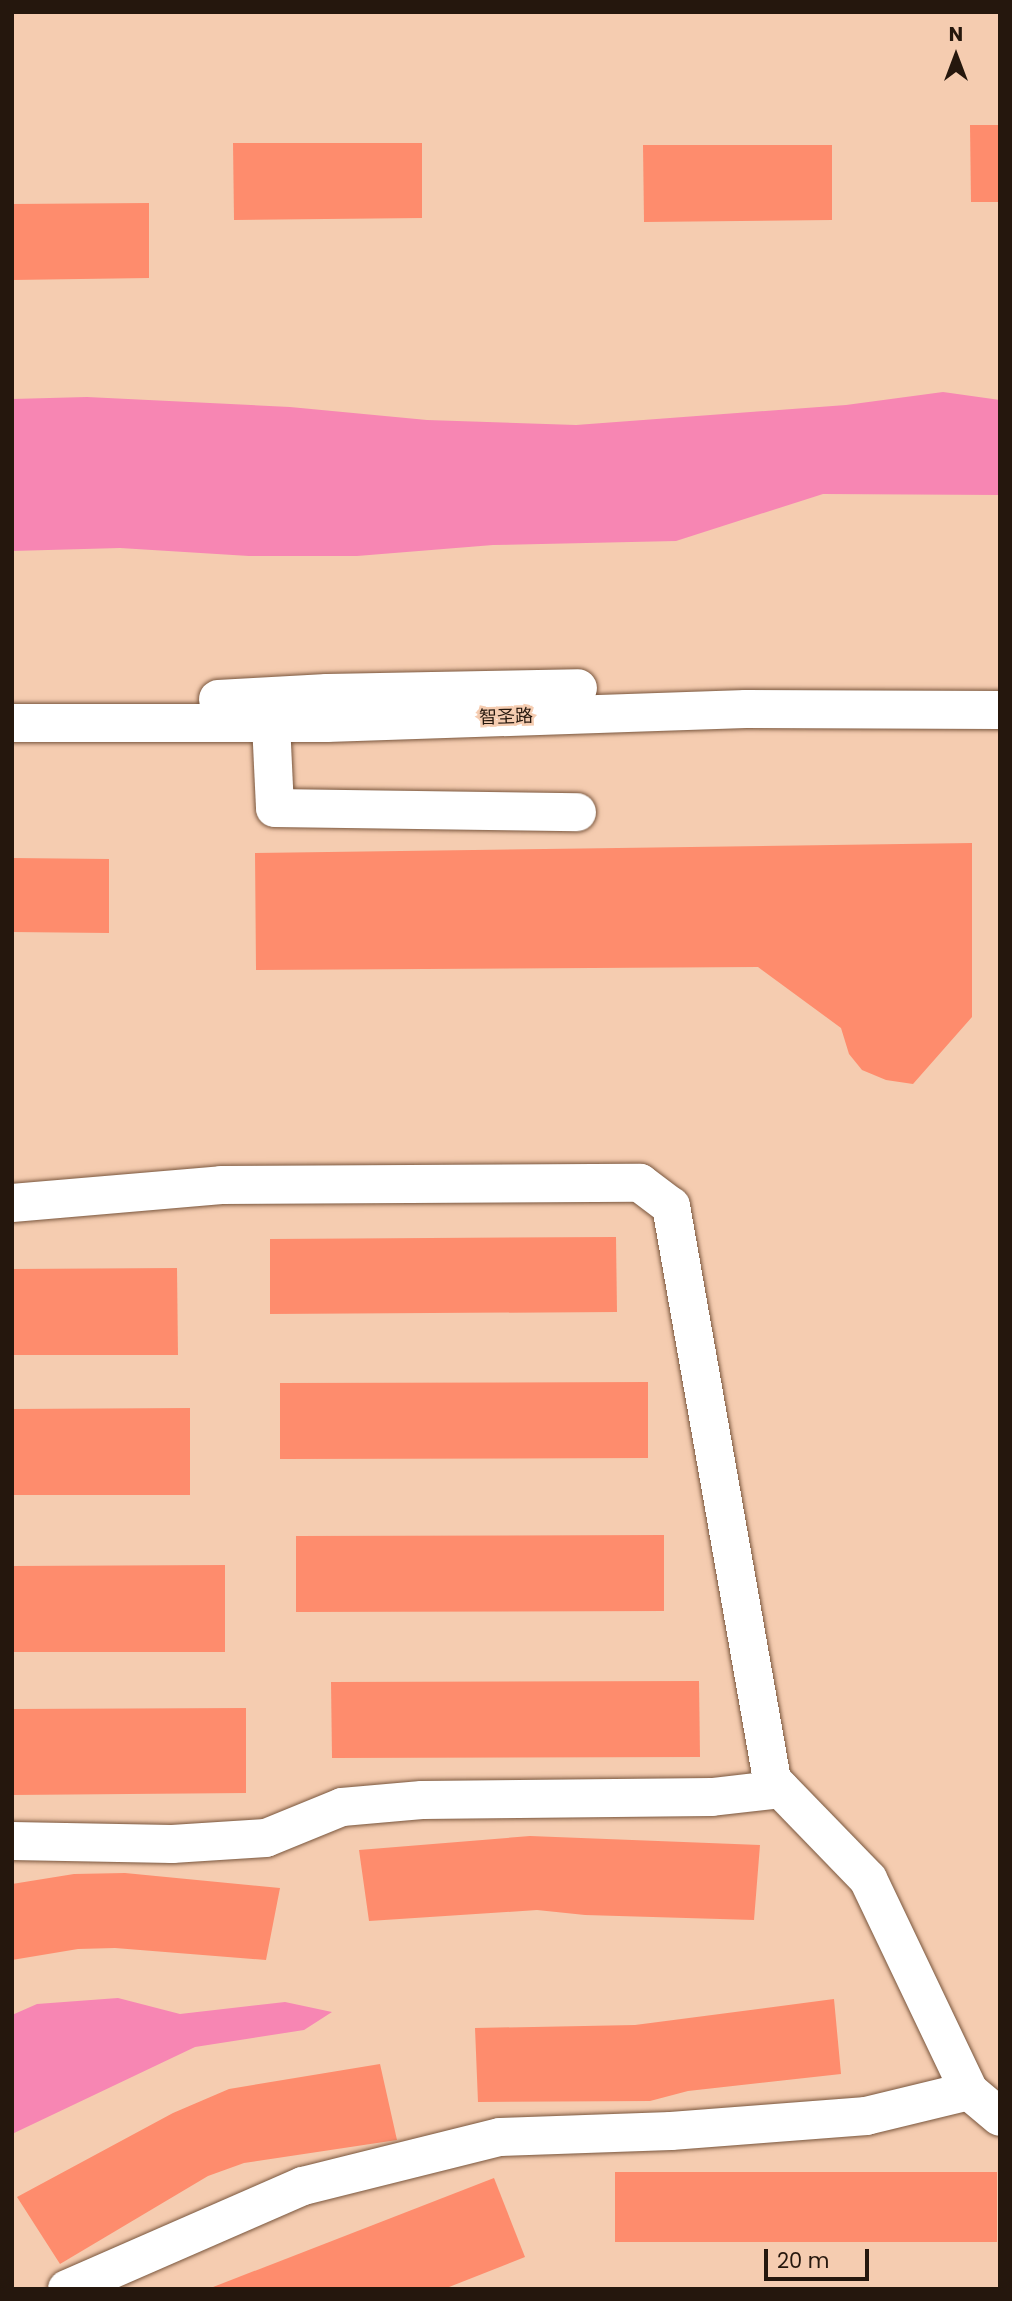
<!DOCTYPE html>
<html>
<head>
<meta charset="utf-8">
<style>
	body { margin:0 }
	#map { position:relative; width:1012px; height:2301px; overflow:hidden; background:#f5ccb0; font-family:Poppins,"Noto Sans SC",sans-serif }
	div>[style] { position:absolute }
	.water>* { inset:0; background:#f786b3 }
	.building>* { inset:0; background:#fe8c6d }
	.roads { filter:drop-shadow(0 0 2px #79563d) drop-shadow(0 0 2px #79563d) }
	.minor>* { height:38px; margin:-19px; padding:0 19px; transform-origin:19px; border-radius:19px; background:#fff }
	span { translate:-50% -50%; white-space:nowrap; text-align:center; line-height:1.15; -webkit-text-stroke:5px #f5ccb0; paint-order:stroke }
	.street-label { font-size:18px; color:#25170d }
	.frame { position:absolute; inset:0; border:14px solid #25170d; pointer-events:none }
	.north { position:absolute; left:921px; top:21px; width:70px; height:70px; -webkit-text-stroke:5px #f5ccb0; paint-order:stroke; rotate:0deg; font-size:19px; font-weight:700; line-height:28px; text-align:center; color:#25170d }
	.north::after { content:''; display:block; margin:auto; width:24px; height:32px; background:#25170d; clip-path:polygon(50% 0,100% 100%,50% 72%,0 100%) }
	.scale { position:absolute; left:764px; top:2249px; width:105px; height:32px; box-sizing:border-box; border:4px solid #25170d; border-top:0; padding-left:9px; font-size:21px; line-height:24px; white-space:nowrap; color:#25170d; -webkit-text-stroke:5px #f5ccb0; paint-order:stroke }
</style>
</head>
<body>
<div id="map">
	<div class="water">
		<div style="clip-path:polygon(943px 392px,1000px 400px,1000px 495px,823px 494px,676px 541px,493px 545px,357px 556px,249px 556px,120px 548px,12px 551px,12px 399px,87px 397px,290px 407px,427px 420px,576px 425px,846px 405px)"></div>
		<div style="clip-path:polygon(118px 1998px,180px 2014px,285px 2002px,332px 2012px,304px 2030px,195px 2047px,12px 2134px,12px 2015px,37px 2004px)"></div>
	</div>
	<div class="building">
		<div style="clip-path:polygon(970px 125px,1000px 125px,1000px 202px,971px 202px)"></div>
		<div style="clip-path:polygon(233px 143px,422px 143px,422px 218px,234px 220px)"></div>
		<div style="clip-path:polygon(643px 145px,832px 145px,832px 220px,644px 222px)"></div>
		<div style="clip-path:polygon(149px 203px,149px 278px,12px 280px,12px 204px)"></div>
		<div style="clip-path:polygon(972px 843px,972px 1017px,913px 1084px,886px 1080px,862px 1070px,849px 1054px,841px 1028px,758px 967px,256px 970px,255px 853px)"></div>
		<div style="clip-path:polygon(12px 858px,109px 859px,109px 933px,12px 932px)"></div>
		<div style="clip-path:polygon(616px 1237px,617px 1312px,270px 1314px,270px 1239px)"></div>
		<div style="clip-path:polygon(177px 1268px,178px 1355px,12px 1355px,12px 1269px)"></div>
		<div style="clip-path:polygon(648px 1382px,648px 1458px,280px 1459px,280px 1383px)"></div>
		<div style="clip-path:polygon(190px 1408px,190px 1495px,12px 1495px,12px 1409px)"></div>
		<div style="clip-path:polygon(664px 1535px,664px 1611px,296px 1612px,296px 1536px)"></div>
		<div style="clip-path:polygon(225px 1565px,225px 1652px,12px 1652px,12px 1566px)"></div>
		<div style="clip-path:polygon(699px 1681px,700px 1757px,332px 1758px,331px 1682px)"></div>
		<div style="clip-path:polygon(246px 1708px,246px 1793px,12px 1795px,12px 1709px)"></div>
		<div style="clip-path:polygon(530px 1836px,760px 1845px,754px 1920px,585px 1915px,537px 1910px,369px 1921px,359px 1850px)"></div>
		<div style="clip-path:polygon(125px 1873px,280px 1888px,266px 1960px,115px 1948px,78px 1949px,12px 1960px,12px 1884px,74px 1874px)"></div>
		<div style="clip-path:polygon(834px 1999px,841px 2074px,688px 2091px,650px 2101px,478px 2102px,475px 2028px,635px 2025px)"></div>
		<div style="clip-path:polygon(380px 2064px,397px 2140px,244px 2163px,208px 2176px,60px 2264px,17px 2197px,173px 2113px,229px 2089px)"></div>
		<div style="clip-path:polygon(615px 2172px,997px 2172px,997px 2242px,615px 2242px)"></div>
		<div style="clip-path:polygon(494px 2178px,525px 2257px,444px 2289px,208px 2289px)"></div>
	</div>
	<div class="roads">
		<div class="minor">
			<div style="left:218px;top:699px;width:109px;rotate:-3.2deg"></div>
			<div style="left:327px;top:693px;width:251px;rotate:-1.1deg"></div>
			<div style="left:12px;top:723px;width:315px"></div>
			<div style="left:327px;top:723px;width:419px;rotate:-1.9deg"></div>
			<div style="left:746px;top:709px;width:254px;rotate:0.2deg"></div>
			<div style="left:271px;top:723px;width:85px;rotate:87.3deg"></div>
			<div style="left:275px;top:808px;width:302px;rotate:0.8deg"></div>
			<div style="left:12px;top:1203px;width:210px;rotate:-4.9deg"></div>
			<div style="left:221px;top:1185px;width:419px;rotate:-0.3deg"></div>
			<div style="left:640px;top:1183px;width:39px;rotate:37deg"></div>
			<div style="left:671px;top:1206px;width:583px;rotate:80.02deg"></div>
			<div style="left:772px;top:1780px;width:138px;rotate:45.9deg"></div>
			<div style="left:868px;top:1879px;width:235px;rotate:64.5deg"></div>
			<div style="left:969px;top:2091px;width:40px;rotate:40deg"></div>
			<div style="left:12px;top:1841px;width:160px;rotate:1.1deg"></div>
			<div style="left:172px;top:1844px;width:94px;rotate:-3.7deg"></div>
			<div style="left:266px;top:1838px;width:82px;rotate:-22.2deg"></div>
			<div style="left:342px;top:1807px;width:80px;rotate:-5deg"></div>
			<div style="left:422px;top:1800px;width:290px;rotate:-0.6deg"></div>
			<div style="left:712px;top:1797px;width:69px;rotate:-6.6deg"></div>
			<div style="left:67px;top:2289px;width:257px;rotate:-23.6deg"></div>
			<div style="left:303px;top:2186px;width:203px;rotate:-14deg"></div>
			<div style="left:500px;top:2137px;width:171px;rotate:-2deg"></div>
			<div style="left:671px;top:2131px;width:196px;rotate:-4.4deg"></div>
			<div style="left:866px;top:2116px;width:106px;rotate:-13.6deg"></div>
		</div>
	</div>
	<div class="street-label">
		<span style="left:506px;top:717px;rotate:-2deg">智圣路</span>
	</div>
	<div class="frame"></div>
	<div class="north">N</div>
	<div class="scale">20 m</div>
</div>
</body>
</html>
